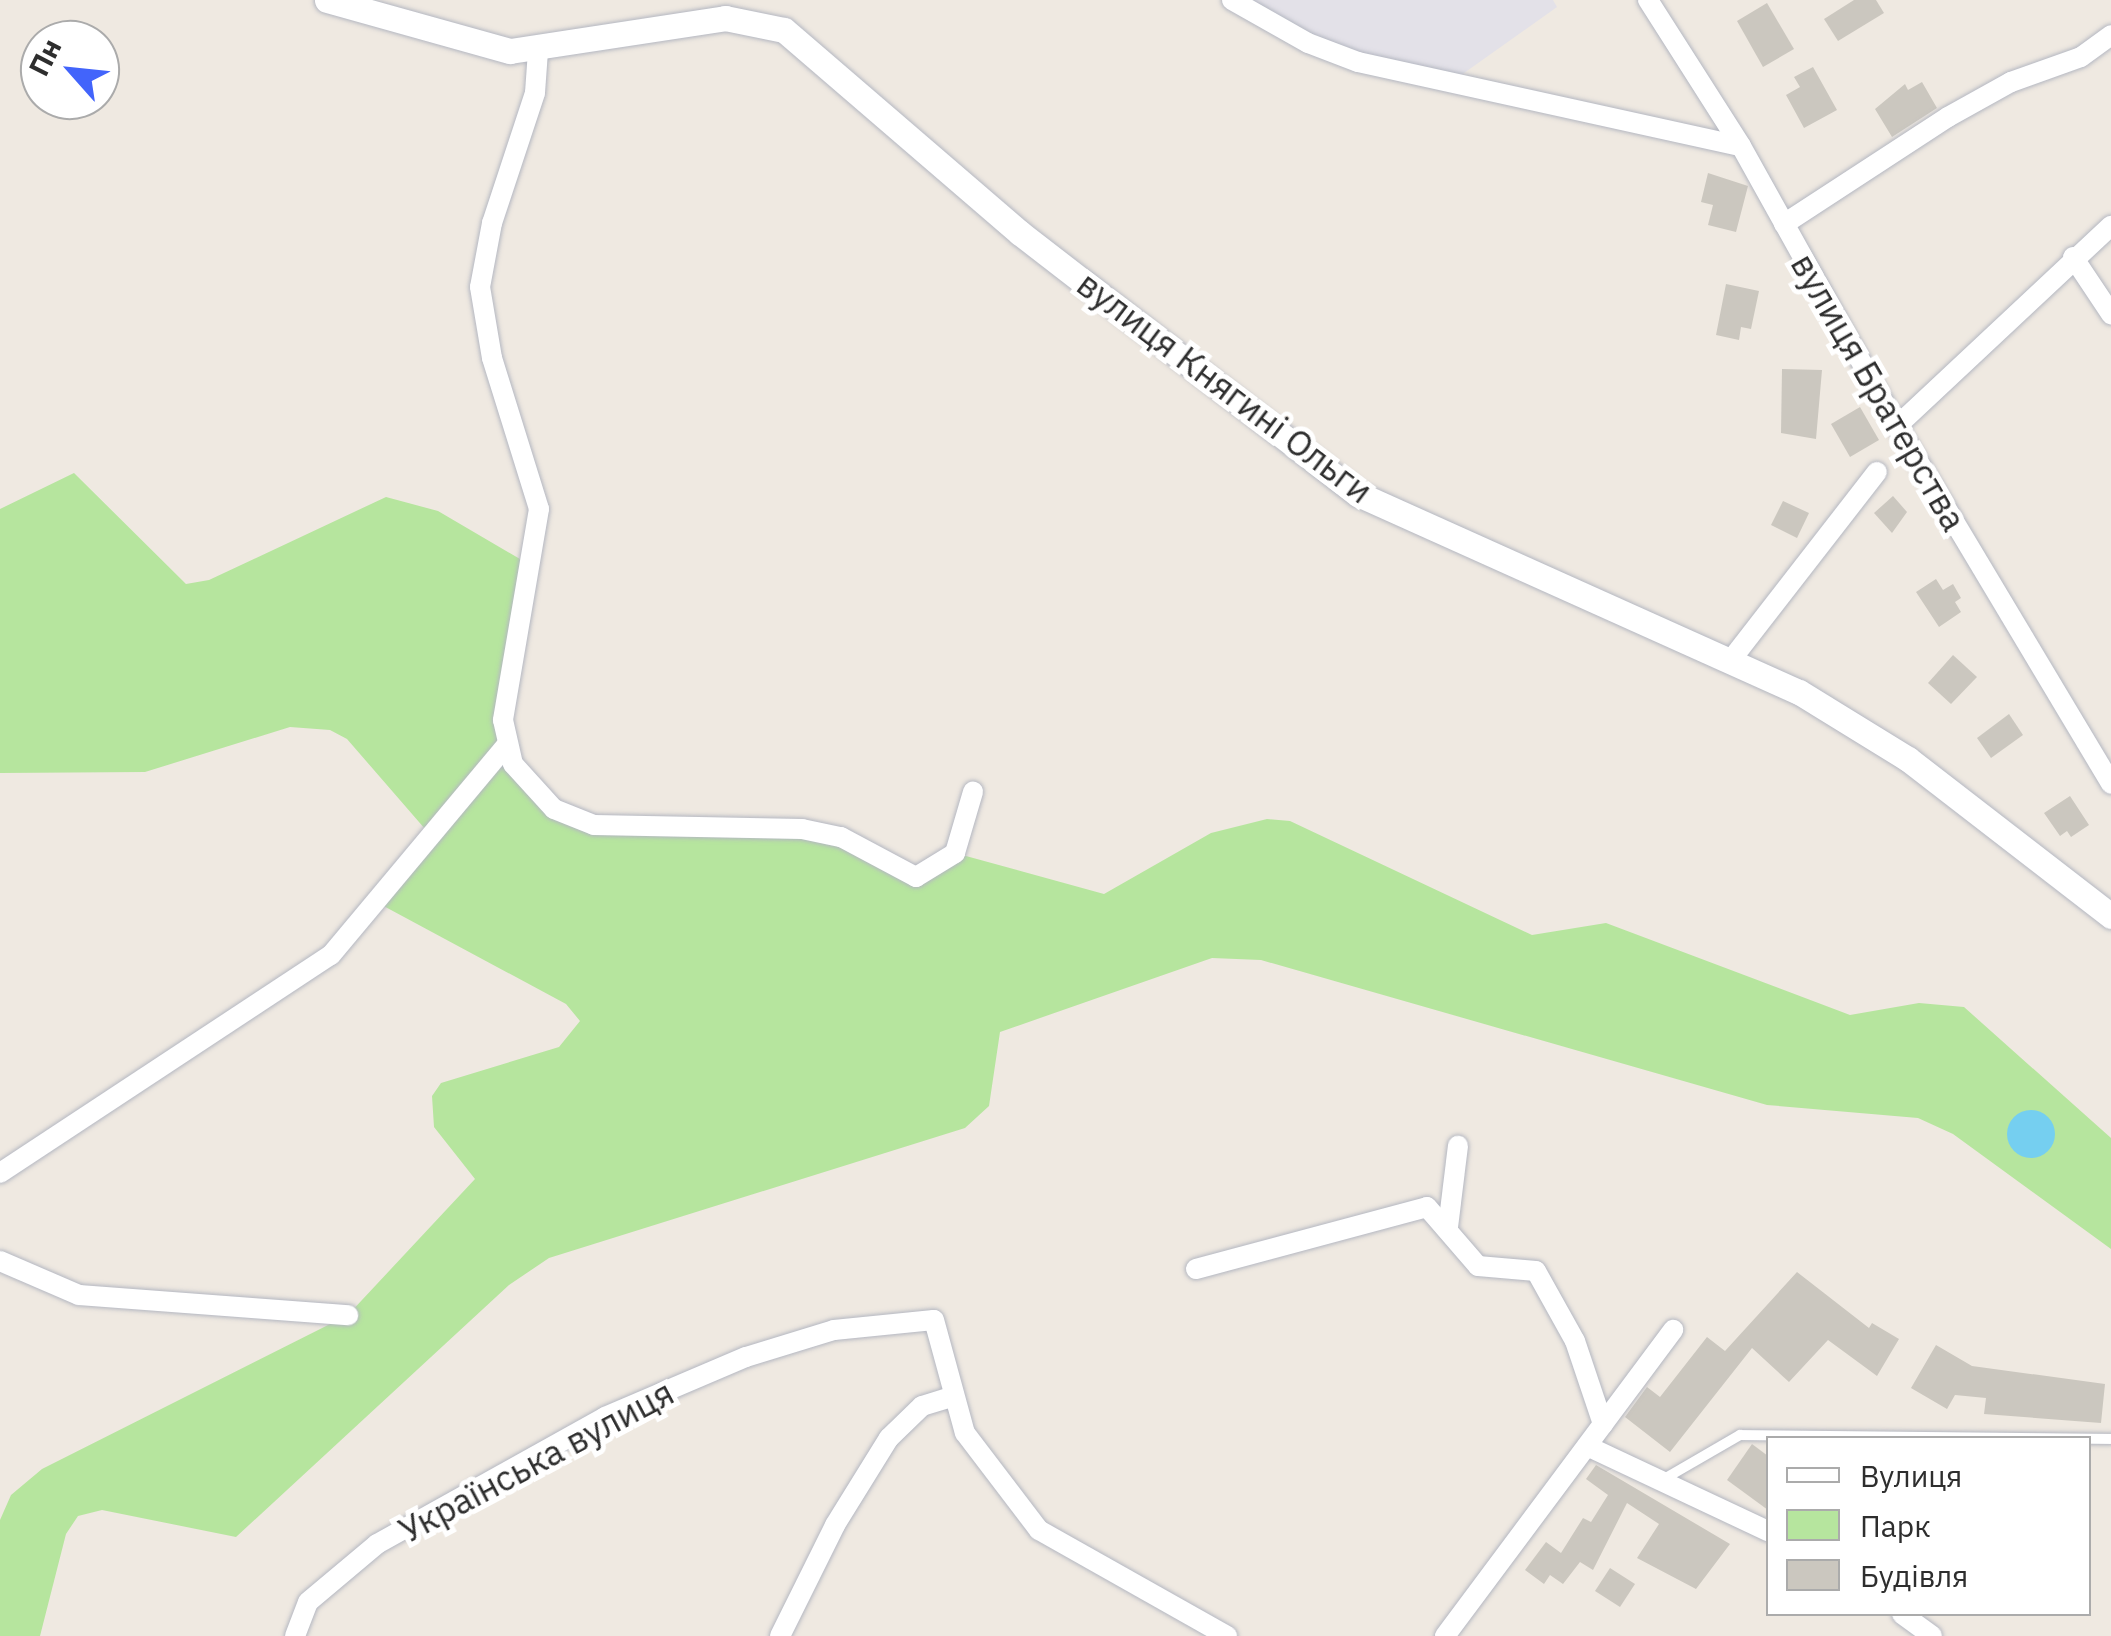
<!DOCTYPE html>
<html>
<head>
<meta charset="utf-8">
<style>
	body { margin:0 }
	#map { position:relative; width:2111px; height:1636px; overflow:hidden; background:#efe9e1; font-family:"IBM Plex Sans",sans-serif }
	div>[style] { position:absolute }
	.industrial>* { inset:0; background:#e3e1e8 }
	.green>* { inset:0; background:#b6e59e }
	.water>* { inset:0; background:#75cff0 }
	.round { border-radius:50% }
	.building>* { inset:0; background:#cbc7bf }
	.roads { filter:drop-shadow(0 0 2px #b4b7c1) drop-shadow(0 0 2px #b4b7c1) }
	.service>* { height:10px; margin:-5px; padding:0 5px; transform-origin:5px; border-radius:5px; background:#fff }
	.minor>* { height:20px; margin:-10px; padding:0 10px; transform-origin:10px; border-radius:10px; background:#fff }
	.tertiary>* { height:25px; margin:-12.5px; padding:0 12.5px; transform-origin:12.5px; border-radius:12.5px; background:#fff }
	span { translate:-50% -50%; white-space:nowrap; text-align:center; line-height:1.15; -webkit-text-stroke:10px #fff; paint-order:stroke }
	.street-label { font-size:35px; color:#2e2e2e }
	.legend { position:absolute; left:1766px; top:1436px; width:325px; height:180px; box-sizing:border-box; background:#fff; border:2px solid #ababab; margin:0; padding:12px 18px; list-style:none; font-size:30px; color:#2e2e2e }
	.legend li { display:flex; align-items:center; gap:20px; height:50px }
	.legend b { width:50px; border:2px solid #ababab }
	.north { position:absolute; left:20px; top:20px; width:100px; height:100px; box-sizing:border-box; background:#fff; border:2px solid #ababab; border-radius:50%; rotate:297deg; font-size:28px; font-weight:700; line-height:40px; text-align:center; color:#2e2e2e }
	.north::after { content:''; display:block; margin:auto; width:35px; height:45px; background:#4264fb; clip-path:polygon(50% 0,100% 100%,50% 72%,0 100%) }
</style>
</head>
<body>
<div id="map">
	<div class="industrial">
		<div style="clip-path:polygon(1232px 0,1553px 0,1557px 7px,1450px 83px,1358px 62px)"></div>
	</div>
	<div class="green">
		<div style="clip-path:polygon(74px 473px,186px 584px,209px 580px,386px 497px,438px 511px,532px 566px,506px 746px,571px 818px,802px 829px,905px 874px,955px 853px,1104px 894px,1211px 833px,1267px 819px,1290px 821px,1532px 935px,1606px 923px,1850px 1015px,1919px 1003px,1964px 1007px,2111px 1138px,2111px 1249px,1953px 1134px,1918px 1118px,1767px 1105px,1261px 960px,1212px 958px,1000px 1032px,989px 1106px,965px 1128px,549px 1258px,509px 1285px,236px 1537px,102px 1510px,78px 1516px,66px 1534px,40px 1636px,0 1636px,0 1520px,11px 1495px,42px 1469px,348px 1315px,475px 1179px,434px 1127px,432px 1096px,441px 1083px,559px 1047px,580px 1021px,566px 1004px,378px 903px,432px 837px,347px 739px,330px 730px,290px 727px,145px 772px,0 773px,0 509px)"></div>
	</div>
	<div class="water">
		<div class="round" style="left:2007px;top:1110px;width:48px;height:48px"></div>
	</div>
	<div class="building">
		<div style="clip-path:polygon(1854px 0,1876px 0,1884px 13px,1838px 41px,1824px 19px)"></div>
		<div style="clip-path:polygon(1767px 3px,1794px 49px,1763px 67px,1737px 21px)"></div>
		<div style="clip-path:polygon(1813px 67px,1837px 110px,1804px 128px,1786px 95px,1800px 87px,1794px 77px)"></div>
		<div style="clip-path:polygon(1922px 82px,1937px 108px,1892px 137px,1875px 109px,1905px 84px,1908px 90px)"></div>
		<div style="clip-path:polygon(1708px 173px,1748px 186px,1736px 232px,1708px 225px,1713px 205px,1701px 202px)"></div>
		<div style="clip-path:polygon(1726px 284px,1759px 291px,1751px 329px,1741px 327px,1739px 340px,1716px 335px)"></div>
		<div style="clip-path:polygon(1782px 369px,1822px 370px,1816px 439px,1781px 433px)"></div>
		<div style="clip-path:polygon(1860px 407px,1879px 440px,1850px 457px,1831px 424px)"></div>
		<div style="clip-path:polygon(1893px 496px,1907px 512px,1892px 533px,1874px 513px)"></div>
		<div style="clip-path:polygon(1783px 501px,1809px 513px,1797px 538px,1771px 525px)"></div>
		<div style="clip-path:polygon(1936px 579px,1943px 590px,1953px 584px,1961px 598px,1955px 602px,1961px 612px,1939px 627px,1916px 592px)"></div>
		<div style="clip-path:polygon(1953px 655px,1977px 677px,1951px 704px,1928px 683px)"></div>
		<div style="clip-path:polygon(2009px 714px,2023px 735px,1991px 758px,1977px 738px)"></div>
		<div style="clip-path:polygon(2070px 796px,2089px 825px,2071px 837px,2067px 831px,2060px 836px,2044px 813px)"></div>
		<div style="clip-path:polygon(1797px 1272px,1869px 1328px,1872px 1323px,1899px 1339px,1877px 1376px,1828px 1340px,1789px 1382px,1752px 1348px,1670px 1452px,1625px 1417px,1647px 1387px,1660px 1397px,1707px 1337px,1725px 1351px)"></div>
		<div style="clip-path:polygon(1936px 1345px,1972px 1366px,2105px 1384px,2101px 1423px,1984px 1414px,1986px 1398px,1955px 1395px,1947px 1409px,1911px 1388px)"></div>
		<div style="clip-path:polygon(1752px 1444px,1768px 1456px,1768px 1510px,1727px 1480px)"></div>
		<div style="clip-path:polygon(1596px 1465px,1730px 1544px,1696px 1589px,1637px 1558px,1659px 1524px,1627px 1503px,1593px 1570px,1580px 1562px,1563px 1584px,1550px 1575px,1544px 1584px,1525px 1570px,1546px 1542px,1561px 1553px,1583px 1518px,1591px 1522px,1608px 1495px,1586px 1479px)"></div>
		<div style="clip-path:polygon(1610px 1568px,1635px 1584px,1620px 1607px,1595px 1591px)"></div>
	</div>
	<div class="roads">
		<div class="service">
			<div style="left:1664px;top:1479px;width:88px;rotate:-30.1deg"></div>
			<div style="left:1740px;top:1435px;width:371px;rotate:0.6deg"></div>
		</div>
		<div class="minor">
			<div style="left:1232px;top:0;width:87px;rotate:29.5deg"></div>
			<div style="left:1308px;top:43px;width:53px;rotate:20.8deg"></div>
			<div style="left:1358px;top:62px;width:392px;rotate:12.4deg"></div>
			<div style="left:1648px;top:0;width:173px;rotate:57.5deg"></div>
			<div style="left:1741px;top:146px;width:321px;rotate:60.9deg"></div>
			<div style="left:1897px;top:426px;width:417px;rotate:59.1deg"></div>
			<div style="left:538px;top:51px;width:42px;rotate:94.1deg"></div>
			<div style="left:535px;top:93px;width:137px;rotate:108.3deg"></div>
			<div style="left:492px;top:223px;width:65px;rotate:100.6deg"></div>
			<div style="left:480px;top:287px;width:72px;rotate:80.4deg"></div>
			<div style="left:492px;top:358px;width:158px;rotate:72.7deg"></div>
			<div style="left:539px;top:509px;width:214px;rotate:99.7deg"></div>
			<div style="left:503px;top:720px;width:45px;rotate:77.2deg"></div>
			<div style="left:513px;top:764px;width:61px;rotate:47.7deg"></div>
			<div style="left:554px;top:809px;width:43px;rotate:21.8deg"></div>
			<div style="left:594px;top:825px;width:208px;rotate:1.1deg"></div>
			<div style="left:802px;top:829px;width:40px;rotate:12deg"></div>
			<div style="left:841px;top:837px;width:85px;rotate:28.1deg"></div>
			<div style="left:916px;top:877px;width:46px;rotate:-31.6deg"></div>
			<div style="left:955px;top:853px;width:64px;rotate:-73.6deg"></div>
			<div style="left:1784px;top:224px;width:196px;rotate:-33.1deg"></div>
			<div style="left:1948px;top:117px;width:72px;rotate:-29.1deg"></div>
			<div style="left:2011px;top:82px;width:74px;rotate:-19.7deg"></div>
			<div style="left:2081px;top:57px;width:37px;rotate:-36deg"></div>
			<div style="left:2073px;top:257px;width:69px;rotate:56.3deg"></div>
			<div style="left:1897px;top:426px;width:293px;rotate:-43.1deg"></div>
			<div style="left:1731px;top:660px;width:238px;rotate:-52.2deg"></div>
			<div style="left:0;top:1173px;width:396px;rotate:-33.4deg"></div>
			<div style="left:331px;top:955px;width:273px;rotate:-50.1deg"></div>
			<div style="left:1448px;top:1227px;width:82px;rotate:-83deg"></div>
			<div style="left:0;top:1261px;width:86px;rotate:23.3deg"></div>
			<div style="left:79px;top:1295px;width:270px;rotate:4.3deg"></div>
			<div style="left:1196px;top:1269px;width:239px;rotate:-15deg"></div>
			<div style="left:1427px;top:1207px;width:78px;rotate:49.2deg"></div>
			<div style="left:1478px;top:1266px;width:58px;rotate:4.9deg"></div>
			<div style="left:1536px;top:1271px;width:80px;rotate:60.9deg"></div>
			<div style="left:1575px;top:1341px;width:88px;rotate:71.4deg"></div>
			<div style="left:1587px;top:1446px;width:200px;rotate:25.2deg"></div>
			<div style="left:1902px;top:1614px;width:37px;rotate:36deg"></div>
			<div style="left:295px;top:1636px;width:36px;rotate:-69deg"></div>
			<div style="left:308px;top:1602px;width:90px;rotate:-40deg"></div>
			<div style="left:377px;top:1544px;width:261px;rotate:-29.1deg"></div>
			<div style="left:605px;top:1417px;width:153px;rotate:-23.1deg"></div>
			<div style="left:746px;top:1357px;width:92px;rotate:-17.1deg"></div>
			<div style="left:834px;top:1330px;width:100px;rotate:-5.7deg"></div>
			<div style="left:934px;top:1320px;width:117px;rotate:74.7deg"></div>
			<div style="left:965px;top:1433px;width:122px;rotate:52.7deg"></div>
			<div style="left:1039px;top:1530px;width:216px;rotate:29.4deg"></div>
			<div style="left:780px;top:1636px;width:124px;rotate:-63.6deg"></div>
			<div style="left:835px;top:1525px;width:102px;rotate:-58.2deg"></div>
			<div style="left:889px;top:1438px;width:46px;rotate:-44.1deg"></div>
			<div style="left:922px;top:1406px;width:31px;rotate:-17deg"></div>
			<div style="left:1445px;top:1636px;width:382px;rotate:-53.3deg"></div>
		</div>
		<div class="tertiary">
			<div style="left:327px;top:0;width:190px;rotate:15.6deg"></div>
			<div style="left:510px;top:51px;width:218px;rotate:-8.7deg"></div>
			<div style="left:725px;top:18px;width:60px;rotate:11.5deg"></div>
			<div style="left:784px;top:30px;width:311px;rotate:40.7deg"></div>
			<div style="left:1020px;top:233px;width:427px;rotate:37.7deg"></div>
			<div style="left:1358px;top:494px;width:483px;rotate:24.2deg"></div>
			<div style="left:1799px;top:692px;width:128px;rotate:31.6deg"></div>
			<div style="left:1908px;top:759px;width:257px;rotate:37.7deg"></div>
		</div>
	</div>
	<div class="street-label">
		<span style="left:1225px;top:387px;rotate:37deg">вулиця Княгині Ольги</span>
		<span style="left:1879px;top:392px;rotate:60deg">вулиця Братерства</span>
		<span style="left:536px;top:1461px;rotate:-28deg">Українська вулиця</span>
	</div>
	<ul class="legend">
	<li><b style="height:12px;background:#fff"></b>Вулиця</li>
	<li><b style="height:28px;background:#b6e59e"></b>Парк</li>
	<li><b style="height:28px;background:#cbc7bf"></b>Будівля</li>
	</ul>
	<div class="north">Пн</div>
</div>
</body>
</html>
